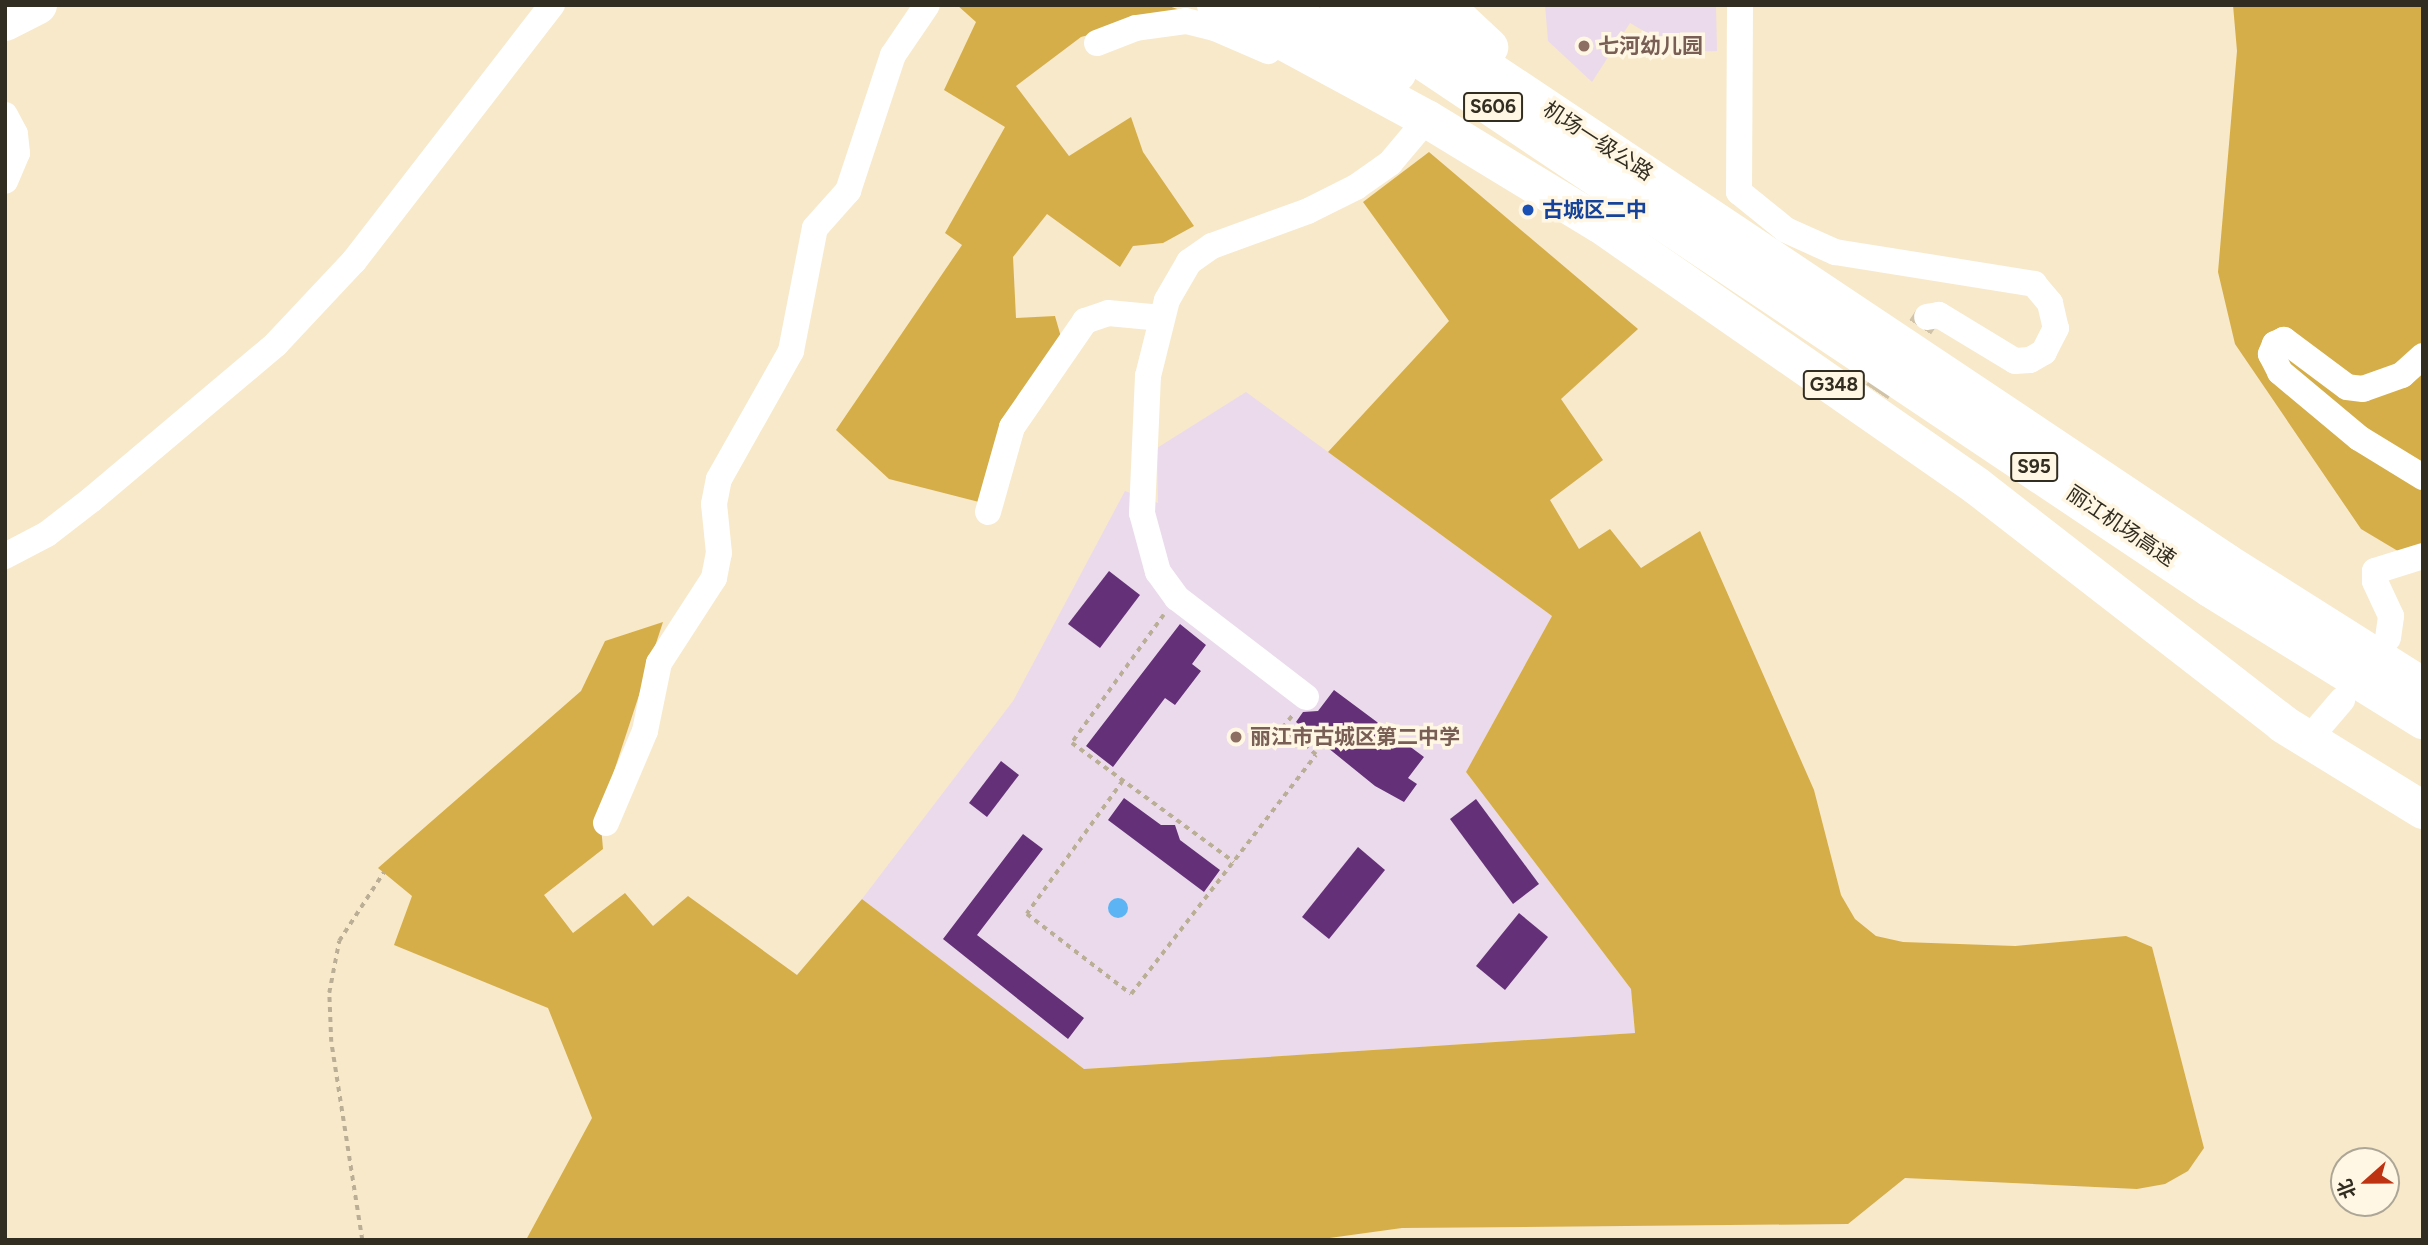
<!DOCTYPE html>
<html>
<head>
<meta charset="utf-8">
<style>
	body { margin:0 }
	#map { position:relative; width:2428px; height:1245px; overflow:hidden; background:#f7e9ca; font-family:Figtree,"Noto Sans SC",sans-serif }
	div>[style] { position:absolute }
	.education>* { inset:0; background:#ebdaeb }
	.forest>* { inset:0; background:#d6ae49 }
	.water>* { inset:0; background:#5cb4f5 }
	.round { border-radius:50% }
	.building>* { inset:0; background:#643078 }
	.minor-tunnel>* { height:26px; margin-top:-13px; transform-origin:0; background:repeating-linear-gradient(90deg,#d0c3a8 0 26px,transparent 0 39px) }
	.path>* { height:3.5px; margin-top:-1.75px; transform-origin:0; background:repeating-linear-gradient(90deg,#baaf96 0 5px,transparent 0 10px) }
	.minor>* { height:26px; margin:-13px; padding:0 13px; transform-origin:13px; border-radius:13px; background:#fff }
	.highway>* { height:38px; margin:-19px; padding:0 19px; transform-origin:19px; border-radius:19px; background:#fff }
	.dots>* { width:19px; height:19px; translate:-50% -50%; box-sizing:border-box; border:4px solid #fff7e4; border-radius:50% }
	span { translate:-50% -50%; white-space:nowrap; text-align:center; line-height:1.15; -webkit-text-stroke:7px #fff7e4; paint-order:stroke }
	.shield-label span { padding:2px 5px; background:#fff7e4; border:2px solid; border-radius:5px; -webkit-text-stroke-width:0 }
	.shield-label { font-size:19px; color:#322d21; font-weight:700 }
	.education-label { font-size:21px; color:#785e54; font-weight:700 }
	.left { translate:0 -50%; text-align:left }
	.street-label { font-size:21px; color:#322d21 }
	.transit-label { font-size:21px; color:#164399; font-weight:700 }
	.frame { position:absolute; inset:0; border:7px solid #322d21; pointer-events:none }
	.north { position:absolute; left:2330px; top:1147px; width:70px; height:70px; box-sizing:border-box; background:#fff7e4; border:2px solid #ada696; border-radius:50%; rotate:249deg; font-size:19px; font-weight:700; line-height:28px; text-align:center; color:#322d21 }
	.north::after { content:''; display:block; margin:auto; width:24px; height:32px; background:#be3412; clip-path:polygon(50% 0,100% 100%,50% 72%,0 100%) }
</style>
</head>
<body>
<div id="map">
	<div class="education">
		<div style="clip-path:polygon(1545px 5px,1716px 5px,1717px 51px,1680px 52px,1630px 23px,1592px 82px,1548px 41px)"></div>
		<div style="clip-path:polygon(1246px 392px,1552px 616px,1466px 772px,1631px 989px,1635px 1033px,1084px 1069px,862px 899px,1013px 701px,1125px 491px,1158px 503px,1157px 448px)"></div>
	</div>
	<div class="forest">
		<div style="clip-path:polygon(957px 5px,1166px 5px,1180px 10px,1081px 37px,1016px 86px,1069px 156px,1131px 117px,1143px 152px,1194px 226px,1163px 243px,1133px 246px,1120px 267px,1047px 214px,1013px 257px,1016px 318px,1055px 316px,1061px 337px,979px 502px,889px 479px,836px 430px,962px 245px,945px 233px,1005px 127px,944px 90px,976px 22px)"></div>
		<div style="clip-path:polygon(2233px 5px,2423px 5px,2423px 566px,2361px 529px,2235px 344px,2218px 272px,2237px 51px)"></div>
		<div style="clip-path:polygon(1429px 152px,1638px 329px,1561px 399px,1603px 460px,1550px 500px,1579px 549px,1610px 529px,1641px 568px,1700px 531px,1814px 790px,1841px 895px,1855px 919px,1876px 936px,1903px 942px,2015px 946px,2126px 936px,2152px 947px,2204px 1148px,2188px 1171px,2165px 1184px,2137px 1189px,1905px 1178px,1848px 1224px,1402px 1228px,1315px 1240px,526px 1240px,592px 1118px,548px 1008px,394px 945px,412px 896px,378px 868px,581px 691px,605px 641px,663px 622px,600px 814px,603px 849px,544px 895px,573px 933px,625px 893px,653px 926px,688px 896px,797px 975px,862px 899px,1084px 1069px,1635px 1033px,1631px 989px,1466px 772px,1552px 616px,1328px 452px,1449px 321px,1363px 202px)"></div>
	</div>
	<div class="water">
		<div class="round" style="left:1108px;top:898px;width:20px;height:20px"></div>
	</div>
	<div class="building">
		<div style="clip-path:polygon(1109px 571px,1140px 595px,1100px 648px,1068px 624px)"></div>
		<div style="clip-path:polygon(1180px 624px,1206px 645px,1192px 664px,1201px 671px,1175px 705px,1165px 698px,1113px 767px,1086px 746px)"></div>
		<div style="clip-path:polygon(1334px 690px,1424px 757px,1408px 778px,1417px 784px,1404px 802px,1375px 786px,1296px 722px,1303px 712px,1318px 711px)"></div>
		<div style="clip-path:polygon(1001px 761px,1019px 775px,987px 817px,969px 803px)"></div>
		<div style="clip-path:polygon(1124px 798px,1161px 825px,1175px 825px,1180px 840px,1220px 870px,1204px 892px,1108px 820px)"></div>
		<div style="clip-path:polygon(1476px 799px,1539px 884px,1513px 904px,1450px 819px)"></div>
		<div style="clip-path:polygon(1023px 834px,1043px 849px,977px 935px,1084px 1018px,1068px 1039px,943px 939px)"></div>
		<div style="clip-path:polygon(1358px 847px,1385px 870px,1329px 939px,1302px 917px)"></div>
		<div style="clip-path:polygon(1519px 913px,1548px 937px,1505px 990px,1476px 966px)"></div>
	</div>
	<div class="minor-tunnel">
		<div style="left:1877px;top:392px;width:90px;rotate:-56.3deg"></div>
	</div>
	<div class="path">
		<div style="left:1164px;top:615px;width:158px;rotate:125.7deg"></div>
		<div style="left:1072px;top:743px;width:201px;rotate:36.3deg"></div>
		<div style="left:1123px;top:781px;width:164px;rotate:125.8deg"></div>
		<div style="left:1027px;top:914px;width:131px;rotate:37.6deg"></div>
		<div style="left:1131px;top:994px;width:302px;rotate:-52.3deg"></div>
		<div style="left:1316px;top:755px;width:43px;rotate:-141.5deg"></div>
		<div style="left:1282px;top:728px;width:19px;rotate:-51deg"></div>
		<div style="left:362px;top:1240px;width:200px;rotate:-98.9deg"></div>
		<div style="left:331px;top:1042px;width:49px;rotate:-92.3deg"></div>
		<div style="left:329px;top:993px;width:53px;rotate:-79.1deg"></div>
		<div style="left:339px;top:941px;width:82px;rotate:-56.9deg"></div>
	</div>
	<div class="minor">
		<div style="left:1740px;top:5px;width:187px;rotate:90.3deg"></div>
		<div style="left:1739px;top:192px;width:60px;rotate:39deg"></div>
		<div style="left:1786px;top:230px;width:54px;rotate:24.2deg"></div>
		<div style="left:1835px;top:252px;width:202px;rotate:9.1deg"></div>
		<div style="left:2034px;top:284px;width:25px;rotate:50deg"></div>
		<div style="left:2050px;top:303px;width:26px;rotate:77deg"></div>
		<div style="left:2056px;top:328px;width:27px;rotate:117deg"></div>
		<div style="left:2044px;top:352px;width:16px;rotate:150deg"></div>
		<div style="left:2030px;top:360px;width:15px;rotate:176deg"></div>
		<div style="left:2015px;top:361px;width:89px;rotate:-148.8deg"></div>
		<div style="left:1939px;top:315px;width:12px;rotate:171deg"></div>
		<div style="left:1097px;top:43px;width:42px;rotate:-21deg"></div>
		<div style="left:1136px;top:28px;width:50px;rotate:-8deg"></div>
		<div style="left:1186px;top:21px;width:30px;rotate:14deg"></div>
		<div style="left:1215px;top:28px;width:58px;rotate:23.5deg"></div>
		<div style="left:5px;top:115px;width:21px;rotate:62deg"></div>
		<div style="left:15px;top:134px;width:19px;rotate:84deg"></div>
		<div style="left:17px;top:153px;width:30px;rotate:113deg"></div>
		<div style="left:2423px;top:356px;width:28px;rotate:138deg"></div>
		<div style="left:2402px;top:375px;width:41px;rotate:160.3deg"></div>
		<div style="left:2363px;top:389px;width:16px;rotate:-173deg"></div>
		<div style="left:2347px;top:387px;width:79px;rotate:-143.3deg"></div>
		<div style="left:2284px;top:340px;width:10px;rotate:156deg"></div>
		<div style="left:2275px;top:344px;width:11px;rotate:112deg"></div>
		<div style="left:2271px;top:354px;width:20px;rotate:63deg"></div>
		<div style="left:2280px;top:372px;width:103px;rotate:39.9deg"></div>
		<div style="left:2359px;top:438px;width:75px;rotate:31.4deg"></div>
		<div style="left:988px;top:512px;width:88px;rotate:-74.2deg"></div>
		<div style="left:1012px;top:427px;width:129px;rotate:-55.4deg"></div>
		<div style="left:1085px;top:321px;width:24px;rotate:-19deg"></div>
		<div style="left:1108px;top:313px;width:54px;rotate:5.3deg"></div>
		<div style="left:5px;top:556px;width:47px;rotate:-27.6deg"></div>
		<div style="left:47px;top:534px;width:56px;rotate:-37.7deg"></div>
		<div style="left:91px;top:500px;width:242px;rotate:-40.1deg"></div>
		<div style="left:276px;top:344px;width:114px;rotate:-46.8deg"></div>
		<div style="left:354px;top:261px;width:324px;rotate:-52.3deg"></div>
		<div style="left:2388px;top:638px;width:22px;rotate:-82deg"></div>
		<div style="left:2391px;top:616px;width:38px;rotate:-115deg"></div>
		<div style="left:2375px;top:581px;width:10px;rotate:-90deg"></div>
		<div style="left:2375px;top:571px;width:50px;rotate:-17.4deg"></div>
		<div style="left:1306px;top:697px;width:163px;rotate:-142.5deg"></div>
		<div style="left:1177px;top:598px;width:32px;rotate:-126deg"></div>
		<div style="left:1158px;top:572px;width:61px;rotate:-105.2deg"></div>
		<div style="left:1142px;top:513px;width:137px;rotate:-87.5deg"></div>
		<div style="left:1148px;top:376px;width:78px;rotate:-76deg"></div>
		<div style="left:1167px;top:300px;width:44px;rotate:-59.9deg"></div>
		<div style="left:1189px;top:262px;width:28px;rotate:-35deg"></div>
		<div style="left:1212px;top:246px;width:102px;rotate:-20deg"></div>
		<div style="left:1308px;top:211px;width:54px;rotate:-26.6deg"></div>
		<div style="left:1356px;top:187px;width:42px;rotate:-35.2deg"></div>
		<div style="left:1390px;top:163px;width:57px;rotate:-49.9deg"></div>
		<div style="left:2307px;top:741px;width:54px;rotate:-49.5deg"></div>
		<div style="left:606px;top:823px;width:100px;rotate:-67deg"></div>
		<div style="left:645px;top:731px;width:69px;rotate:-78.4deg"></div>
		<div style="left:659px;top:663px;width:101px;rotate:-57.1deg"></div>
		<div style="left:714px;top:578px;width:25px;rotate:-79deg"></div>
		<div style="left:719px;top:553px;width:49px;rotate:-95.8deg"></div>
		<div style="left:714px;top:504px;width:25px;rotate:-79deg"></div>
		<div style="left:719px;top:479px;width:147px;rotate:-60.6deg"></div>
		<div style="left:791px;top:351px;width:125px;rotate:-79deg"></div>
		<div style="left:815px;top:228px;width:50px;rotate:-48.3deg"></div>
		<div style="left:848px;top:191px;width:143px;rotate:-71.7deg"></div>
		<div style="left:893px;top:55px;width:60px;rotate:-55.8deg"></div>
	</div>
	<div class="highway">
		<div style="left:1216px;top:5px;width:240px;rotate:28.4deg"></div>
		<div style="left:1427px;top:119px;width:202px;rotate:31.3deg"></div>
		<div style="left:1600px;top:224px;width:460px;rotate:34.8deg"></div>
		<div style="left:1978px;top:487px;width:386px;rotate:37.8deg"></div>
		<div style="left:2283px;top:724px;width:164px;rotate:31.6deg"></div>
		<div style="left:1276px;top:5px;width:139px;rotate:29.3deg"></div>
		<div style="left:1339px;top:5px;width:1048px;rotate:33.8deg"></div>
		<div style="left:2210px;top:588px;width:251px;rotate:31.8deg"></div>
		<div style="left:1392px;top:5px;width:1004px;rotate:33.75deg"></div>
		<div style="left:2227px;top:563px;width:232px;rotate:32.3deg"></div>
		<div style="left:1444px;top:5px;width:62px;rotate:43deg"></div>
		<div style="left:5px;top:22px;width:37px;rotate:-27deg"></div>
	</div>
	<div class="dots">
		<div style="left:1584px;top:46px;background:#8d6e63"></div>
		<div style="left:1528px;top:210px;background:#1a4fb4"></div>
		<div style="left:1236px;top:737px;background:#8d6e63"></div>
	</div>
	<div class="shield-label">
		<span style="left:1493px;top:107px">S606</span>
		<span style="left:1834px;top:385px">G348</span>
		<span style="left:2034px;top:467px">S95</span>
	</div>
	<div class="education-label">
		<span class="left" style="left:1598px;top:46px">七河幼儿园</span>
		<span class="left" style="left:1250px;top:737px">丽江市古城区第二中学</span>
	</div>
	<div class="street-label">
		<span style="left:1598px;top:141px;rotate:33deg">机场一级公路</span>
		<span style="left:2121px;top:526px;rotate:34deg">丽江机场高速</span>
	</div>
	<div class="transit-label">
		<span class="left" style="left:1542px;top:210px">古城区二中</span>
	</div>
	<div class="frame"></div>
	<div class="north">北</div>
</div>
</body>
</html>
